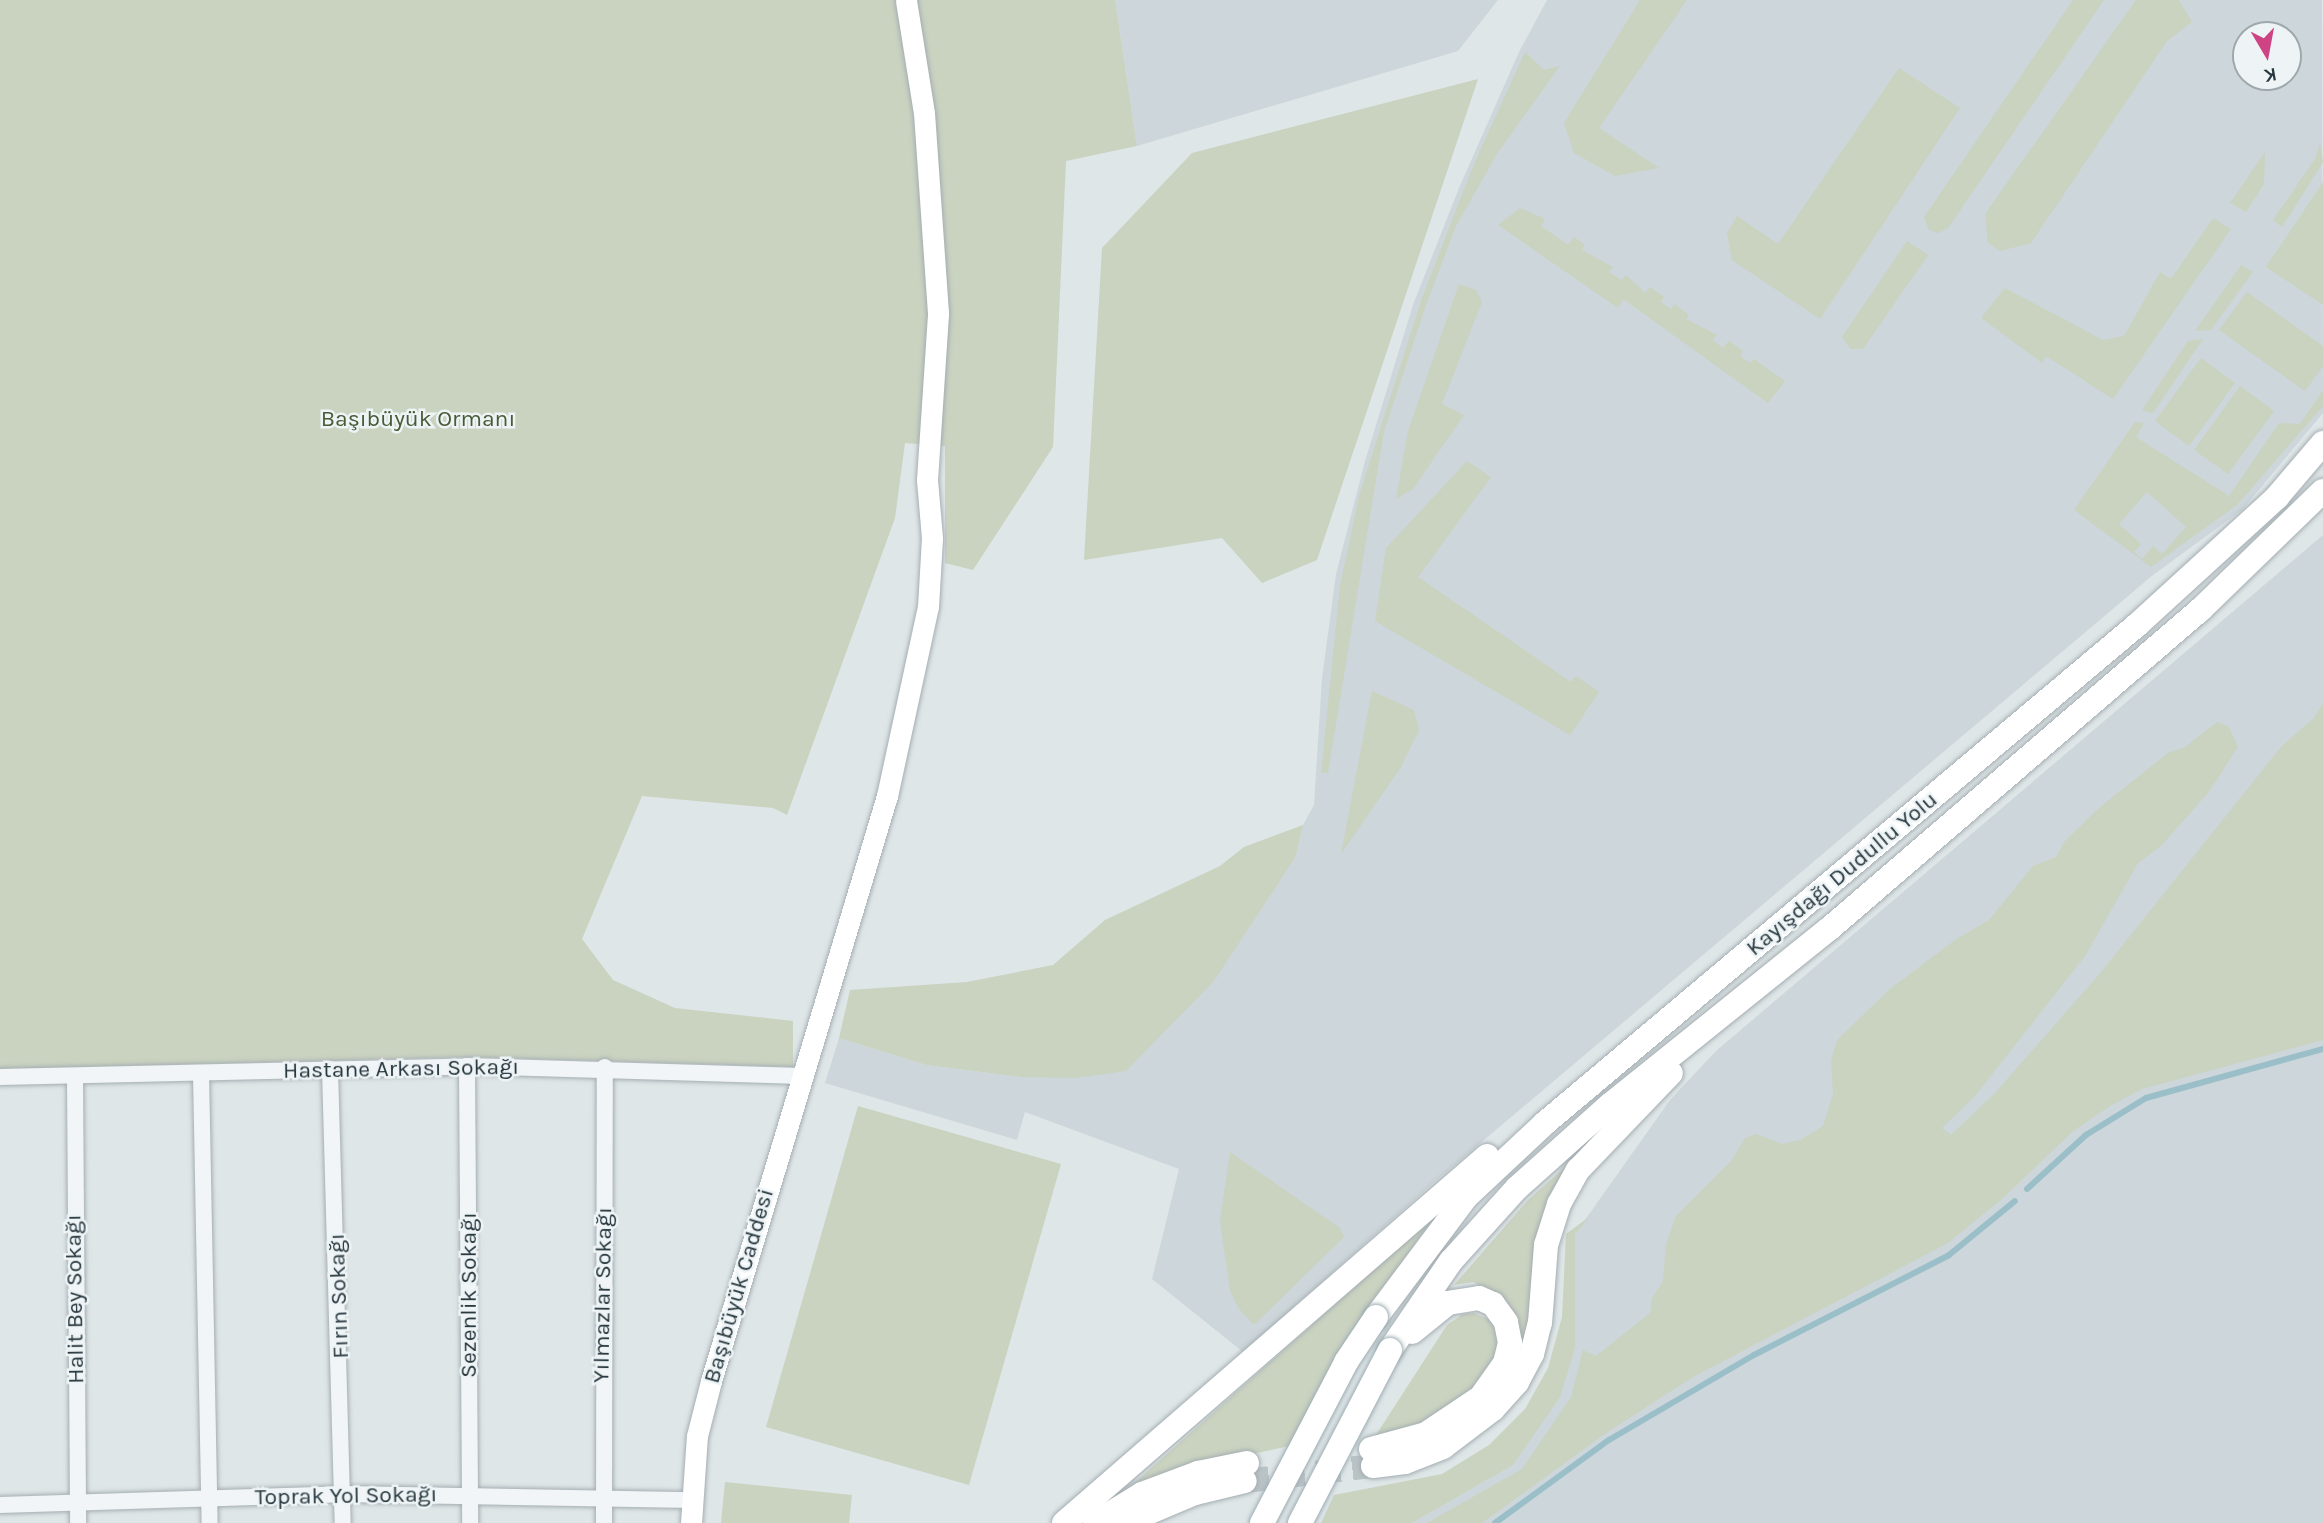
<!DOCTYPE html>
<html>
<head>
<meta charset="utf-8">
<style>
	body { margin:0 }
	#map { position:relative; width:2323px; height:1523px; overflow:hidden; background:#dfe6e8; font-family:Karla,sans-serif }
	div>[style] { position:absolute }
	.built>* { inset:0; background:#cdd6da }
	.green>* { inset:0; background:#cad2c0 }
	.stream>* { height:6px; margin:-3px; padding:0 3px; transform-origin:3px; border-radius:3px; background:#9abfc8 }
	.primary-tunnel>* { height:24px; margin-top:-12px; transform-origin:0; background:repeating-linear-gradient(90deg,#bac3c6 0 24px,transparent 0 36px) }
	.roads { filter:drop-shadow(0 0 2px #a4aeb2) drop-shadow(0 0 2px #a4aeb2) }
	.street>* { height:16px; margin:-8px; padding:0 8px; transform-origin:8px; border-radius:8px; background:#f2f5f7 }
	.secondary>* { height:21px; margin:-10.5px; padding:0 10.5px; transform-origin:10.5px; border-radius:10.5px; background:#fff }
	.primary>* { height:24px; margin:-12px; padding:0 12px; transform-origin:12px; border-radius:12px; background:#fff }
	.bridges { filter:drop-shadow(0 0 2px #9eaeb4) drop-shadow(0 0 2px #9eaeb4) }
	.primary-bridge>* { height:24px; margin:-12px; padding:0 12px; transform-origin:12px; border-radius:12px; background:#fff }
	span { translate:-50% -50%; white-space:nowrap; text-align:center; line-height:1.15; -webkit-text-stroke:5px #eef4f6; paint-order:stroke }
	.park-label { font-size:23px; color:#485b35 }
	.street-label { font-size:23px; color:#28383f }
	.north { position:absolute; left:2232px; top:21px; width:70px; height:70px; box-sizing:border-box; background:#eef4f6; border:2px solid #9fa9ad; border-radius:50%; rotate:170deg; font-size:19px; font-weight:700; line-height:28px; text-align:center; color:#28383f }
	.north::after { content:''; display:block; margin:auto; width:24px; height:32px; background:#ce4384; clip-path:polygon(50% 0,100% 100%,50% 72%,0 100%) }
</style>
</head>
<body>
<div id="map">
	<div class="built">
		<div style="clip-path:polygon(1115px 0,1498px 0,1458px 51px,1137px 146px)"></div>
		<div style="clip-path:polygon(evenodd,1547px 0,2322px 0,2323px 413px,2242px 510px,2153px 575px,1433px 1183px,1243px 1352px,1152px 1279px,1179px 1169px,1025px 1112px,1017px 1140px,825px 1083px,839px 1038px,926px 1065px,1019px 1077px,1126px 1071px,1296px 856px,1303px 825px,1314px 805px,1322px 678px,1336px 574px,1365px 461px,1413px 305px,1459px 188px,1519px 52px,1547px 0,2246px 35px,2288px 35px,2288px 77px,2246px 77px,2246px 35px)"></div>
		<div style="clip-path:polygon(2323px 535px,2323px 1523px,1412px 1523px,1513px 1465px,1575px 1348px,1575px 1234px,1670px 1100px,1716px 1051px)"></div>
	</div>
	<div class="green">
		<div style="clip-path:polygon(0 0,1115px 0,1137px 146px,1066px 161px,1053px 447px,973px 570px,945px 563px,945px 446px,905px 443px,895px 518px,787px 815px,773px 808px,642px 796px,582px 939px,613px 980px,675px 1008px,793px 1021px,793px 1067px,466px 1057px,0 1069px)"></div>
		<div style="clip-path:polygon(1640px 0,1687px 0,1599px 128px,1659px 168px,1615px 176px,1574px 153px,1564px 123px)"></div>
		<div style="clip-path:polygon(2073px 0,2104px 0,1948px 228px,1938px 233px,1929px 230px,1924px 217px)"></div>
		<div style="clip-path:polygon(2136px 0,2179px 0,2192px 22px,2167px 41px,2031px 243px,2000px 251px,1988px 243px,1985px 214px)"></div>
		<div style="clip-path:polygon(1525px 52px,1544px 70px,1560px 66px,1497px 154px,1456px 226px,1426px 305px,1384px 431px,1328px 773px,1321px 773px,1340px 586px,1359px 496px,1422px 298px,1474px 164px)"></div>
		<div style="clip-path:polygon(1899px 68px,1960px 108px,1820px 319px,1732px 260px,1727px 233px,1737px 216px,1778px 244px)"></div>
		<div style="clip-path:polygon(1478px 79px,1317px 560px,1262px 583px,1222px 538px,1084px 560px,1102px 248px,1192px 153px)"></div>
		<div style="clip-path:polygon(2320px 143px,2323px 162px,2282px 227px,2273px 220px,2315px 159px)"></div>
		<div style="clip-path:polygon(2265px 152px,2264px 184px,2246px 212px,2230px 203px)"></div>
		<div style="clip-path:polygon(2323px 182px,2323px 305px,2266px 267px)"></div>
		<div style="clip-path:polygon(1520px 208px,1545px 219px,1541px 226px,1568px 245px,1574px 237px,1585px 245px,1582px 250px,1613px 267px,1609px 272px,1621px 280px,1626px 275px,1645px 293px,1650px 287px,1664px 297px,1661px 302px,1671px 309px,1675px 304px,1689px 315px,1686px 319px,1717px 335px,1713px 340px,1723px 348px,1729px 341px,1743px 351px,1740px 356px,1750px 363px,1754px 359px,1785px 381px,1768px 403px,1623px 299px,1618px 308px,1498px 225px)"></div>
		<div style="clip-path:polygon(2213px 218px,2231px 229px,2113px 399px,2046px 356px,2042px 363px,1981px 318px,2005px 288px,2103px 340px,2124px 336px,2160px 272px,2171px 279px)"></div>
		<div style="clip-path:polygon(1907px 241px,1928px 255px,1863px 349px,1851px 349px,1842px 337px)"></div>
		<div style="clip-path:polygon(2241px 265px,2253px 272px,2211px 330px,2195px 331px)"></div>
		<div style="clip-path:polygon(1459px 284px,1476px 290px,1482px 302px,1442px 404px,1464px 415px,1413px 489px,1396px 499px,1408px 431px)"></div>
		<div style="clip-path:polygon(2247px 292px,2323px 346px,2323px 366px,2305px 391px,2219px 330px)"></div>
		<div style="clip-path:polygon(2203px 339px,2153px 413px,2142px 410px,2188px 341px)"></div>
		<div style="clip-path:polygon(2201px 358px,2235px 383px,2189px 446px,2155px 421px)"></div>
		<div style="clip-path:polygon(2240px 386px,2274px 411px,2228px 474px,2194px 450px)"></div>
		<div style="clip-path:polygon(evenodd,2323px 390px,2323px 406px,2237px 505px,2151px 567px,2074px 510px,2135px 422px,2144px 423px,2136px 437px,2229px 496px,2279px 423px,2300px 424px,2323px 390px,2147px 492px,2186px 527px,2162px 554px,2153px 546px,2142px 559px,2134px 552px,2141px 544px,2119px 524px,2147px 492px)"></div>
		<div style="clip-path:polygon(1467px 461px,1491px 477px,1418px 577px,1571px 682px,1576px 676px,1599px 692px,1570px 735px,1375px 621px,1386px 548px)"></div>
		<div style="clip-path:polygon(1372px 691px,1414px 710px,1419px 730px,1401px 767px,1341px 854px)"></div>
		<div style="clip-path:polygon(2323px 703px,2323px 1040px,2142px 1089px,2110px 1106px,2072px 1132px,2004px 1197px,1948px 1243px,1693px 1377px,1609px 1431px,1482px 1523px,1427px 1523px,1522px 1469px,1571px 1397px,1583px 1350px,1596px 1356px,1650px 1313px,1652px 1298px,1663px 1281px,1666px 1244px,1676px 1216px,1731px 1161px,1745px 1138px,1757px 1134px,1782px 1144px,1800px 1140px,1823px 1126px,1833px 1094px,1831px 1060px,1837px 1040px,1890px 989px,1955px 940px,1989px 920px,2033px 866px,2056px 857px,2065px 841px,2100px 807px,2168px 753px,2185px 747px,2217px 722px,2229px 727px,2238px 747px,2208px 793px,2161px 846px,2138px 863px,2085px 956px,1975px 1096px,1942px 1128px,1951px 1135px,1995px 1093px,2102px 971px,2281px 747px,2314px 718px)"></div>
		<div style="clip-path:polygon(1303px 825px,1296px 856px,1214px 981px,1126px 1071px,1075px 1078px,1019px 1077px,926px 1065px,839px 1038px,850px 990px,967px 982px,1053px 965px,1105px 920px,1220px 866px,1244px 847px)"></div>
		<div style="clip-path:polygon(858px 1106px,1061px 1164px,969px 1485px,766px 1427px)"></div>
		<div style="clip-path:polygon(1230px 1152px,1340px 1228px,1344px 1237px,1254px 1325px,1239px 1309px,1230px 1291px,1220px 1221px)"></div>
		<div style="clip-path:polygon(1566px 1166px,1543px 1213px,1536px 1286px,1522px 1356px,1503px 1302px,1474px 1282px,1454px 1285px,1527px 1201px)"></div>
		<div style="clip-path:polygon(1434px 1216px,1332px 1366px,1289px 1446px,1179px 1470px,1131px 1486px)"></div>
		<div style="clip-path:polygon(1589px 1217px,1575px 1234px,1575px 1348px,1560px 1397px,1513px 1465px,1412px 1523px,1321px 1523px,1334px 1495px,1442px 1474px,1489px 1445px,1525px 1409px,1548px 1368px,1562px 1317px,1566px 1234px)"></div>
		<div style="clip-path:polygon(1474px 1313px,1490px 1320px,1499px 1331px,1501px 1345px,1493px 1366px,1473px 1393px,1435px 1420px,1391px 1435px,1376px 1435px,1447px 1325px,1463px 1314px)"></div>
		<div style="clip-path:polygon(725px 1482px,852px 1495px,849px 1523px,721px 1523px)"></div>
	</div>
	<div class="stream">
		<div style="left:2027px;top:1189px;width:80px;rotate:-42.5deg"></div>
		<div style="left:2086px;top:1135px;width:70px;rotate:-31.7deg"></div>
		<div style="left:2146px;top:1098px;width:184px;rotate:-15.5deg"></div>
		<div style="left:1495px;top:1523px;width:141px;rotate:-36.1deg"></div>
		<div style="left:1609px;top:1440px;width:168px;rotate:-30.4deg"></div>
		<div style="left:1754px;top:1355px;width:219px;rotate:-27.1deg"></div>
		<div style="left:1949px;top:1255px;width:85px;rotate:-39.3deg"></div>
	</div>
	<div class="primary-tunnel">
		<div style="left:1245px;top:1481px;width:129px;rotate:-6.7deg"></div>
	</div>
	<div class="roads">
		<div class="street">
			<div style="left:467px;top:1066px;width:457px;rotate:89.6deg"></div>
			<div style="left:330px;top:1069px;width:454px;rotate:88.4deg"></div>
			<div style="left:201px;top:1073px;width:450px;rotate:88.9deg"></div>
			<div style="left:75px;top:1076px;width:447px;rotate:89.6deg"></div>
			<div style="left:0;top:1077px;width:467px;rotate:-1.3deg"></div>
			<div style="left:467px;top:1066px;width:335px;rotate:1.7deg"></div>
			<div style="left:0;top:1505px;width:342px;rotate:-1.8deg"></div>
			<div style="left:342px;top:1494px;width:351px;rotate:1deg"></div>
			<div style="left:604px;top:1523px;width:456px;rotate:-89.9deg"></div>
		</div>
		<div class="secondary">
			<div style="left:691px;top:1523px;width:87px;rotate:-86.1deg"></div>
			<div style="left:697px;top:1436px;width:57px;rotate:-75.7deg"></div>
			<div style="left:711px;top:1381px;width:611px;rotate:-73.26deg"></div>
			<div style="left:887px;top:796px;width:193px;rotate:-77.8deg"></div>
			<div style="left:928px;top:607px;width:69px;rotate:-86.7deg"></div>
			<div style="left:932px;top:538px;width:58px;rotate:-94.9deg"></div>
			<div style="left:927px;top:480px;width:167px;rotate:-86.2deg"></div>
			<div style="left:938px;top:313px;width:200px;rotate:-94deg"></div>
			<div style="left:924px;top:113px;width:114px;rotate:-99.1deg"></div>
		</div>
		<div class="primary">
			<div style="left:1376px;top:1317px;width:150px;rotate:-53.1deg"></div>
			<div style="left:1466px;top:1197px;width:108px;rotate:-43.1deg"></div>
			<div style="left:1545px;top:1123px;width:774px;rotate:-40.07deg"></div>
			<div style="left:2137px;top:625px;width:190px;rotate:-42.4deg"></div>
			<div style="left:2277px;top:497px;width:71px;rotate:-49.6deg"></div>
			<div style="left:1390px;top:1350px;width:108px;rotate:-55.6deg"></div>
			<div style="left:1451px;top:1261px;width:98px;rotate:-47.9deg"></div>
			<div style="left:1517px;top:1188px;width:126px;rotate:-41.8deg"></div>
			<div style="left:1611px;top:1104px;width:280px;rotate:-38.8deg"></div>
			<div style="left:1829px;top:929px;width:489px;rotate:-40.7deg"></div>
			<div style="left:2200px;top:610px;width:171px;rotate:-44.1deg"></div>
			<div style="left:1371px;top:1449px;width:57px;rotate:-15.3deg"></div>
			<div style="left:1426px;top:1434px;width:66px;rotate:-33.9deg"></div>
			<div style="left:1481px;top:1397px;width:42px;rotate:-54.8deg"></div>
			<div style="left:1505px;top:1363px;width:21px;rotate:-76deg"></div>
			<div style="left:1510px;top:1343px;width:21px;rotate:-101deg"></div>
			<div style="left:1506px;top:1322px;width:22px;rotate:-126deg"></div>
			<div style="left:1493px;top:1304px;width:15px;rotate:-157deg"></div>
			<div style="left:1479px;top:1298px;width:31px;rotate:171deg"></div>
			<div style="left:1448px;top:1303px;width:46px;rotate:141.1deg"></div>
			<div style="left:1373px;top:1466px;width:32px;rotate:-7deg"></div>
			<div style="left:1405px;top:1462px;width:41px;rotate:-21.5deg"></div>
			<div style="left:1443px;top:1447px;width:63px;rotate:-37.2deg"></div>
			<div style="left:1493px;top:1409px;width:36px;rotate:-48deg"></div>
			<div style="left:1517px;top:1382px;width:32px;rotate:-62deg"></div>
			<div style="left:1532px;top:1354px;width:32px;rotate:-76deg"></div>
			<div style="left:1540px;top:1323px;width:78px;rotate:-85.6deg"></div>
			<div style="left:1546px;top:1245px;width:43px;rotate:-72.4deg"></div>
			<div style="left:1559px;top:1204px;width:39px;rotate:-61deg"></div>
			<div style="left:1578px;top:1170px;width:134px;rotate:-46.2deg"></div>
			<div style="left:1064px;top:1523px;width:560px;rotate:-40.95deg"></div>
			<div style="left:1095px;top:1523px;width:55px;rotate:-31.7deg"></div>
			<div style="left:1142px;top:1494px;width:60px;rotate:-20.6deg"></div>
			<div style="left:1198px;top:1473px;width:50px;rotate:-11.5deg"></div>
			<div style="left:1124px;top:1523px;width:77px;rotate:-22.9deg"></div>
			<div style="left:1195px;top:1493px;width:51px;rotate:-13.5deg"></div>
		</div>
	</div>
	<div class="bridges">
		<div class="primary-bridge">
			<div style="left:1262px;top:1523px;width:182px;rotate:-62.4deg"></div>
			<div style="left:1346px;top:1362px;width:54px;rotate:-56.3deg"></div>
			<div style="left:1300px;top:1523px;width:195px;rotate:-62.5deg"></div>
		</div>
	</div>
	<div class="park-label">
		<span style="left:418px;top:419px">Başıbüyük Ormanı</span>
	</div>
	<div class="street-label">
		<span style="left:1842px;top:874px;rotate:-40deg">Kayışdağı Dudullu Yolu</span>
		<span style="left:401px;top:1069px;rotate:-1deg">Hastane Arkası Sokağı</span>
		<span style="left:739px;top:1286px;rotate:-74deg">Başıbüyük Caddesi</span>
		<span style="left:469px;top:1295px;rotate:-90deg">Sezenlik Sokağı</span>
		<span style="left:603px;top:1295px;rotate:-89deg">Yılmazlar Sokağı</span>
		<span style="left:339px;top:1296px;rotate:-92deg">Fırın Sokağı</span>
		<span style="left:75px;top:1299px;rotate:-91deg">Halit Bey Sokağı</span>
		<span style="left:346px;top:1496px;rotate:-1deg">Toprak Yol Sokağı</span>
	</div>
	<div class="north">K</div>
</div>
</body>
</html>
